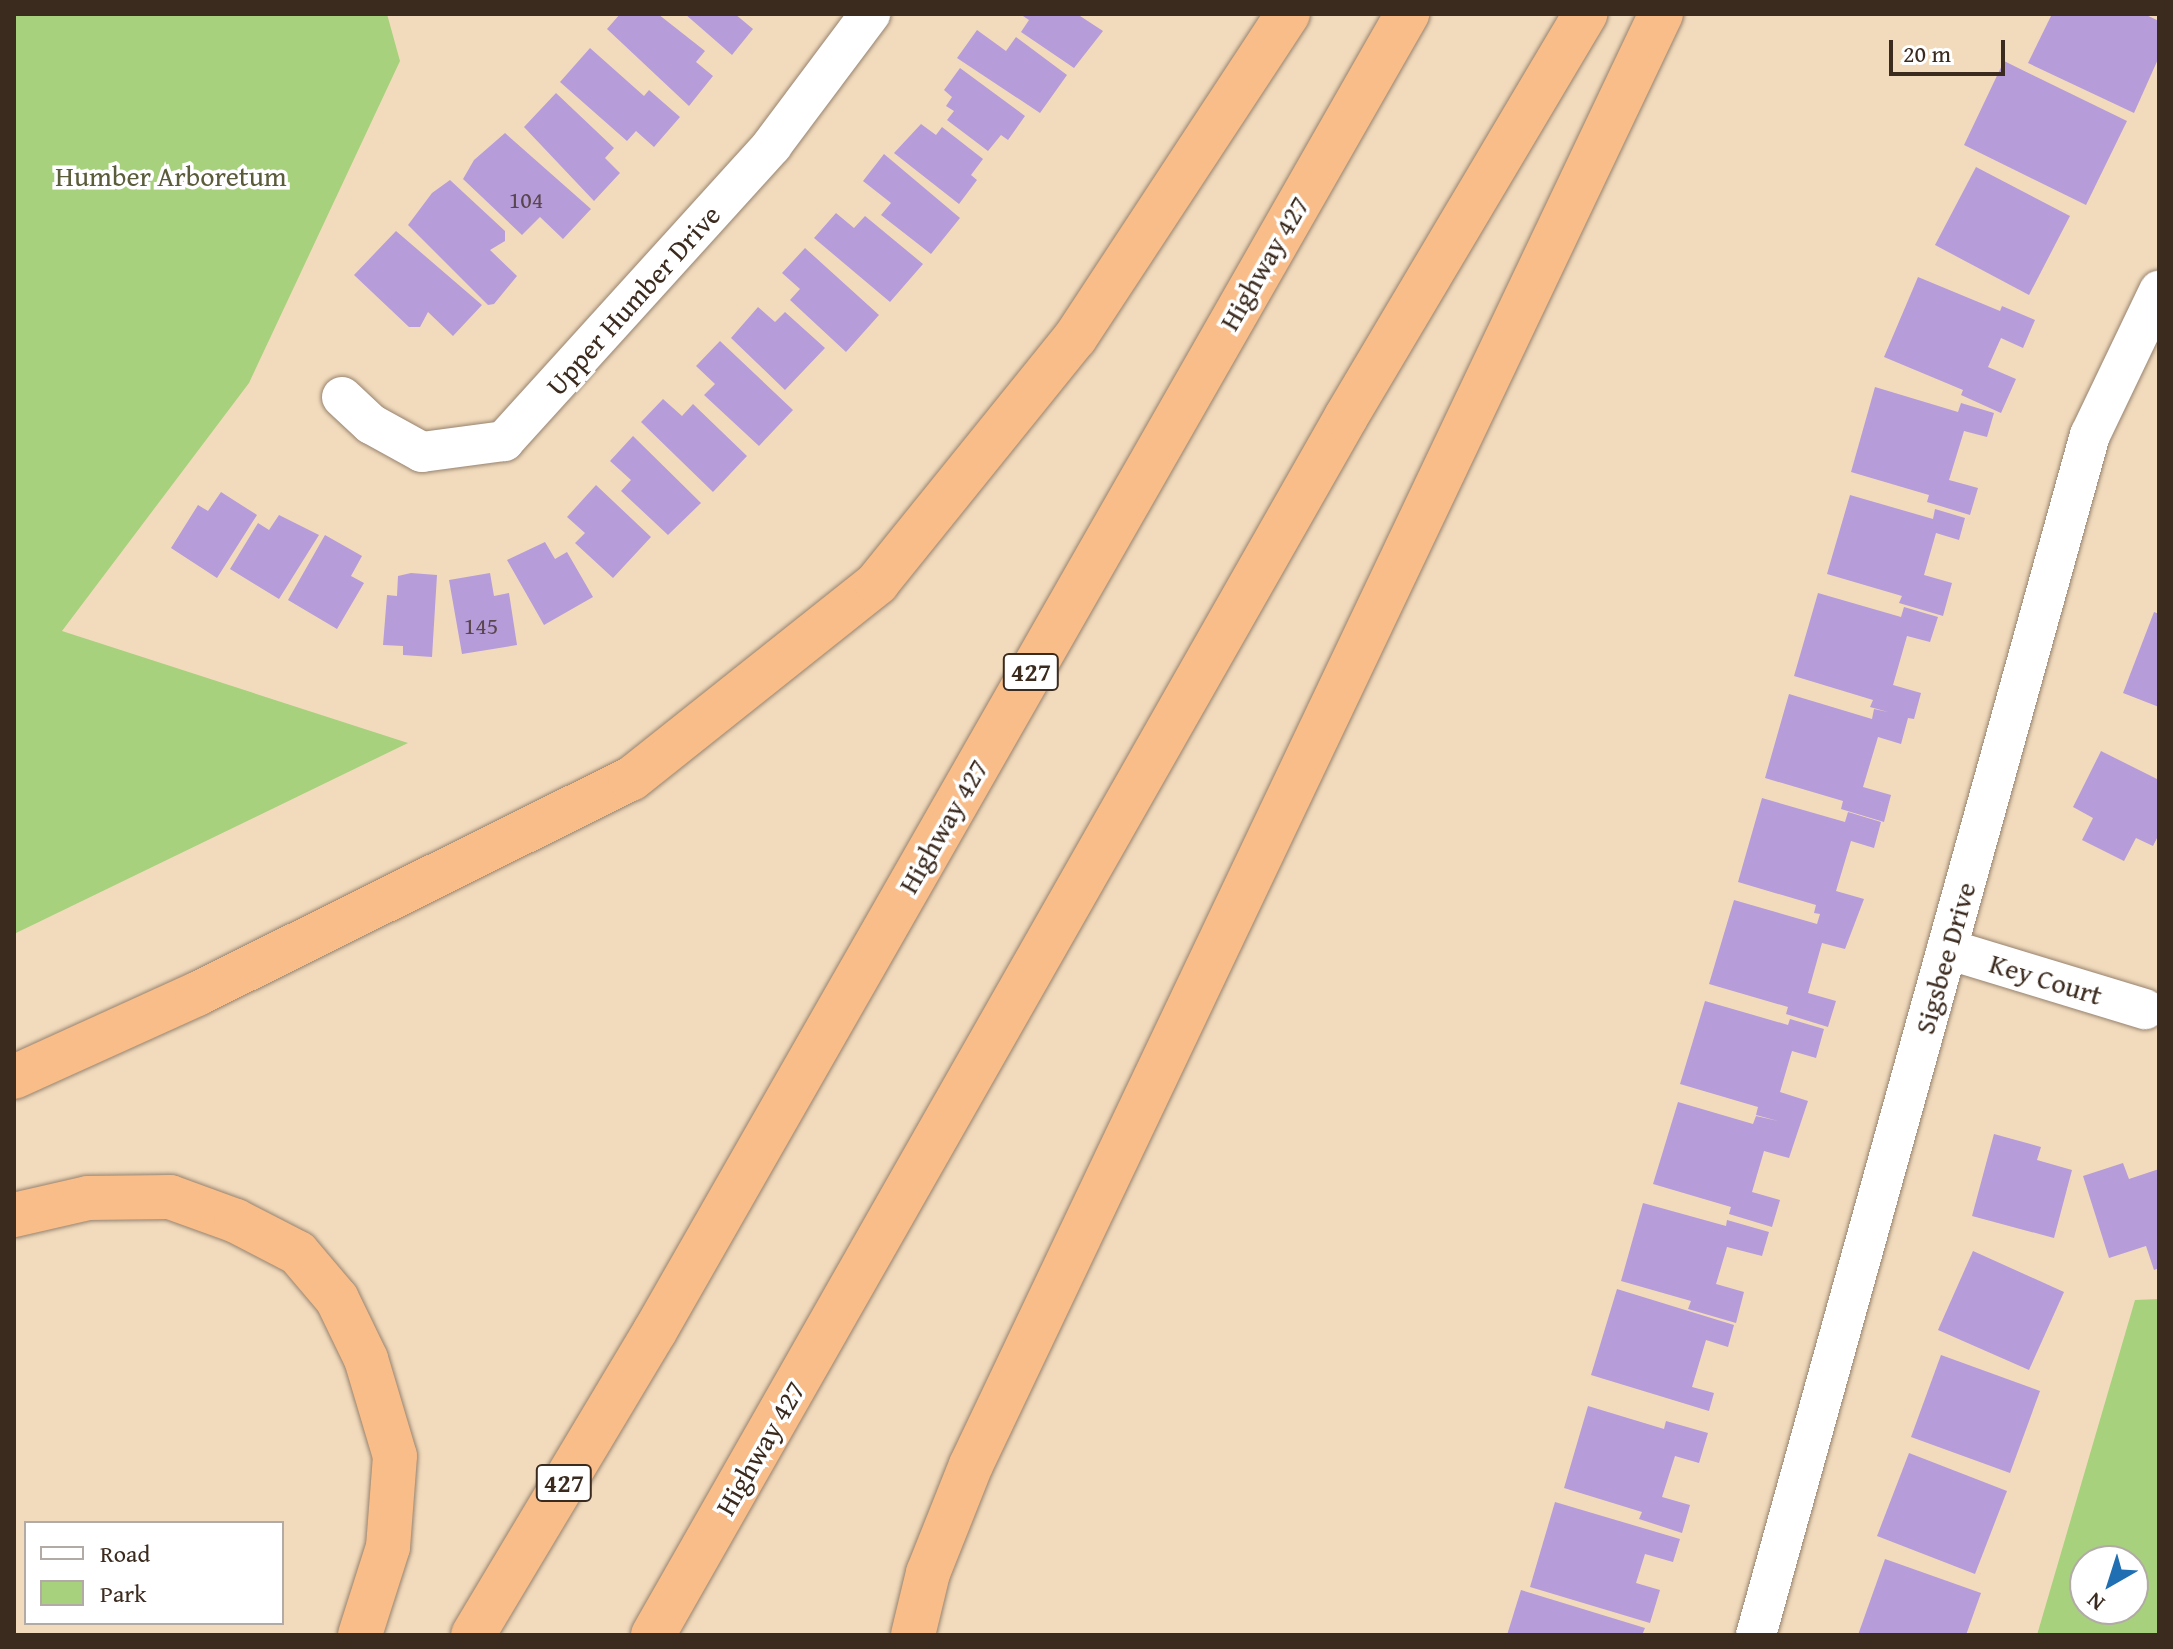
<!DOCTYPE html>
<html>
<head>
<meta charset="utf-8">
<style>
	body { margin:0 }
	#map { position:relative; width:2173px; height:1649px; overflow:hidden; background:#f2dbbd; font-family:"Gentium Book Plus",serif }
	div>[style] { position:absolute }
	.green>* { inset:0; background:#a7d17d }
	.building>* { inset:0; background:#b69cd9 }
	.roads { filter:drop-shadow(0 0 2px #96826e) drop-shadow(0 0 2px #96826e) }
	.street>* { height:40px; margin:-20px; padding:0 20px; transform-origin:20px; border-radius:20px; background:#fff }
	.highway>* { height:44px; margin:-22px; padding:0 22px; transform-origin:22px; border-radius:22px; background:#f8bd89 }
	span { translate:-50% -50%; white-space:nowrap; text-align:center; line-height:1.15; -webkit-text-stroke:7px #fff; paint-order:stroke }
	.number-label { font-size:24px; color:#5a464d }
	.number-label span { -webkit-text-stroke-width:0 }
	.shield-label span { padding:2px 6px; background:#fff; border:2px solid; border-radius:6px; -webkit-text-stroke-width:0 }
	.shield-label { font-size:26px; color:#3b2a1e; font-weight:700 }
	.park-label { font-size:28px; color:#5b5c3a }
	.street-label { font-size:28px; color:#3b2a1e }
	.frame { position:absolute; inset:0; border:16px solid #3b2a1e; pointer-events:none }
	.legend { position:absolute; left:24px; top:1521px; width:260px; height:104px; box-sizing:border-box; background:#fff; border:2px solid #b1aaa5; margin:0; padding:10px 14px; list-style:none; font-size:24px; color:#3b2a1e }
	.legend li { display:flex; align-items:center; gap:16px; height:40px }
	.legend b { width:40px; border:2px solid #b1aaa5 }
	.north { position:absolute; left:2069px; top:1545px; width:80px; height:80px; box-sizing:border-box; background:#fff; border:2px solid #b1aaa5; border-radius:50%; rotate:219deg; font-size:22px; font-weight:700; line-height:32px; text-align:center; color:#3b2a1e }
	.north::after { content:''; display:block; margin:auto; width:28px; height:36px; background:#1f6fb2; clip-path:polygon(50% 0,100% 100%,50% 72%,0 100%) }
	.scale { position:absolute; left:1889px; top:40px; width:116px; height:36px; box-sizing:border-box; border:4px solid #3b2a1e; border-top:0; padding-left:10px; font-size:24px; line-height:28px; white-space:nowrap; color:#3b2a1e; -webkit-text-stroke:6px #fff; paint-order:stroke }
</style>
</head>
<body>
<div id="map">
	<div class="green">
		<div style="clip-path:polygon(14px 14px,387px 14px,400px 61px,249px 383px,62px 631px,408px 743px,14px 934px)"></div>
		<div style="clip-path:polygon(evenodd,2159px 1299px,2159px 1635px,2037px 1635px,2135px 1300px,2159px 1299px,2085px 1561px,2133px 1561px,2133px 1609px,2085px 1609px,2085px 1561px)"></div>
	</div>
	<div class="building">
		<div style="clip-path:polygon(620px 14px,658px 14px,705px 51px,696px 62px,713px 76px,689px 106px,607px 29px)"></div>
		<div style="clip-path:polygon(685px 14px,735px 14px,753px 29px,732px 55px)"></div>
		<div style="clip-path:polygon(1020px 14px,1077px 14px,1103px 31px,1074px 68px,1021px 32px,1029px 20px)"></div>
		<div style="clip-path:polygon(2052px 14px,2144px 14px,2159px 21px,2159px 57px,2134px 113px,2028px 63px)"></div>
		<div style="clip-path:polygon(977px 30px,1006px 51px,1016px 37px,1067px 75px,1040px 113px,957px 58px)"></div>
		<div style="clip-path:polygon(590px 48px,644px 96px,649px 90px,680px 117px,654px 147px,636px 131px,627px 141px,560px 82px)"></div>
		<div style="clip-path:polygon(2004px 61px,2127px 121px,2086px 205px,1964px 145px)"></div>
		<div style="clip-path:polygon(960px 68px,1025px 116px,1008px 140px,1001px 135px,988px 151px,947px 120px,954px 111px,946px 106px,952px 97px,944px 90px)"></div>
		<div style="clip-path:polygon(556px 93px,614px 148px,605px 158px,620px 173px,594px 201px,524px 127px)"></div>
		<div style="clip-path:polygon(921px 124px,936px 135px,942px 127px,983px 159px,971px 175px,977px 180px,959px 204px,894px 153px)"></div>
		<div style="clip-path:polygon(505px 133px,591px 209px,563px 239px,540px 217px,522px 235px,463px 179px,474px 160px)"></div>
		<div style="clip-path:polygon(884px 154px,960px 218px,931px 254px,881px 215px,891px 203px,863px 181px)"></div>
		<div style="clip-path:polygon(1976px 167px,2070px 216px,2029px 295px,1935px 245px)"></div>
		<div style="clip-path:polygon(450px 180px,505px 231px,505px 241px,490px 250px,517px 276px,494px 304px,488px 305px,408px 225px,432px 193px)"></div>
		<div style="clip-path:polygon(836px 213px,854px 228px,865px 216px,923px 264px,890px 302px,814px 238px)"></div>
		<div style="clip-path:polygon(396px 231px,482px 305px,453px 336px,428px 312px,420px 327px,409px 327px,354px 275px)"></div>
		<div style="clip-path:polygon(805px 248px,879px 315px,846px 352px,790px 300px,800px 289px,782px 273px)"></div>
		<div style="clip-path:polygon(1918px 277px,2000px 311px,2002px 306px,2035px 320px,2023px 348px,2001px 338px,1988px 367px,2016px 379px,2001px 413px,1961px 395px,1963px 390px,1884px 357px)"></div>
		<div style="clip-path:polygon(758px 307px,775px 322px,785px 312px,825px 348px,785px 390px,731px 338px)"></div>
		<div style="clip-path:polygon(720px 341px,793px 410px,759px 446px,704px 395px,715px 384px,696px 366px)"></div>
		<div style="clip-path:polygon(1875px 387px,1958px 412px,1961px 403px,1994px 413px,1987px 437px,1964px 431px,1949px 480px,1978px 488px,1970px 515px,1927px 502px,1929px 495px,1851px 472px)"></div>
		<div style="clip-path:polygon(663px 399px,682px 416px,693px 404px,747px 456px,713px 492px,641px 422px)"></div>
		<div style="clip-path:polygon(633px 436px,701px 503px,668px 535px,621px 491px,631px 480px,610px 461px)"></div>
		<div style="clip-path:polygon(596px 485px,651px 537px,613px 578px,575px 543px,585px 533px,567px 517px)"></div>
		<div style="clip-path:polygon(221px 492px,257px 515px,217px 578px,171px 548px,198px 505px,208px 511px)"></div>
		<div style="clip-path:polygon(1850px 495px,1933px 519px,1935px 509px,1965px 518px,1959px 540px,1936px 533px,1924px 575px,1952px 583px,1943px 616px,1899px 603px,1902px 596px,1827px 574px)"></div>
		<div style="clip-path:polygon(279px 515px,319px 535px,279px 599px,230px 569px,258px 523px,269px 530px)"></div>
		<div style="clip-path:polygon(325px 535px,362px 556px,351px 576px,364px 583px,337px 629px,288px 600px)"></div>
		<div style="clip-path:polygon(545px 542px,555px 559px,567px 552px,593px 597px,544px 625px,507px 560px)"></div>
		<div style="clip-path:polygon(411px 573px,437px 575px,432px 657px,403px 655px,403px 646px,383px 645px,387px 595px,397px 596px,398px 576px)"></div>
		<div style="clip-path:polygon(490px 573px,494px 596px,509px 593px,517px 645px,462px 654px,449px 580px)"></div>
		<div style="clip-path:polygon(1818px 593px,1901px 617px,1904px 607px,1938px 617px,1930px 642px,1907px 636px,1893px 685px,1921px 693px,1914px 719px,1908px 718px,1901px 744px,1878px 737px,1863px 787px,1891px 795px,1884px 822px,1841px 809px,1843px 801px,1765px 778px,1789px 694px,1872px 719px,1874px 709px,1888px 712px,1870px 707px,1873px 700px,1794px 676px)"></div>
		<div style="clip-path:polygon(2154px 612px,2159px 614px,2159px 707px,2123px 693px)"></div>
		<div style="clip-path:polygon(2101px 751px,2159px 780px,2159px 834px,2153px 846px,2136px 838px,2124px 861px,2082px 840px,2093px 818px,2073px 807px)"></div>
		<div style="clip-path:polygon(1762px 798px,1845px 822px,1848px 812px,1881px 822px,1874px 848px,1851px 841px,1836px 891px,1864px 899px,1845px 949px,1822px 943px,1808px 993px,1836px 1001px,1828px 1027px,1786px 1014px,1788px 1007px,1709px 984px,1734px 900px,1817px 924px,1820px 914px,1814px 913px,1816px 905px,1738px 882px)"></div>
		<div style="clip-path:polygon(1705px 1001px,1788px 1025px,1790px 1019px,1824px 1029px,1816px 1058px,1792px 1051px,1780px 1092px,1808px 1101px,1789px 1158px,1764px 1151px,1752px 1192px,1780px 1200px,1772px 1227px,1729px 1214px,1731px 1207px,1653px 1184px,1678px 1102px,1753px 1124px,1756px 1116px,1778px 1121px,1756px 1115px,1758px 1107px,1680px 1084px)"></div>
		<div style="clip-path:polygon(1994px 1134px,2041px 1147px,2037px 1160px,2072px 1170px,2054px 1238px,1972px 1216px)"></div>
		<div style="clip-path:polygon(2123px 1163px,2129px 1179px,2159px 1169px,2159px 1268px,2154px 1270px,2146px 1246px,2109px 1258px,2083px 1176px)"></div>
		<div style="clip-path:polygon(1643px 1203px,1726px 1226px,1727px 1220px,1769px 1232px,1762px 1256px,1727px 1247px,1716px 1284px,1744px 1292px,1736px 1323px,1688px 1309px,1691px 1301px,1621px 1281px)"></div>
		<div style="clip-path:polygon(1973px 1251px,2064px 1292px,2029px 1370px,1938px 1330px)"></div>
		<div style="clip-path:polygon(1617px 1289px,1734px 1325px,1728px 1347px,1706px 1340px,1692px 1387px,1714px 1393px,1709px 1411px,1591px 1375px)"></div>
		<div style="clip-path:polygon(1941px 1355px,2040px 1391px,2010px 1473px,1911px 1437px)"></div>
		<div style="clip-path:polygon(1588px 1406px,1664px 1429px,1666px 1421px,1708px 1433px,1699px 1463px,1675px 1456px,1662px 1497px,1690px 1505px,1682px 1533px,1639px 1519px,1642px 1512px,1564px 1488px)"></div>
		<div style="clip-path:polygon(1909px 1453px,2007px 1491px,1975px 1574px,1877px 1536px)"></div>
		<div style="clip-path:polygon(1555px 1502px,1680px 1539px,1673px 1562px,1645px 1554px,1636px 1583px,1660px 1590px,1650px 1623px,1530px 1587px)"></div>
		<div style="clip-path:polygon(1885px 1559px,1981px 1593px,1966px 1635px,1858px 1635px)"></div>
		<div style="clip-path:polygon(1521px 1590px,1645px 1628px,1642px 1635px,1507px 1635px)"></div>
	</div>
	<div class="roads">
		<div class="street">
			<div style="left:342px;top:397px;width:40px;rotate:43deg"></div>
			<div style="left:371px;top:424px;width:58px;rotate:28.8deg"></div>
			<div style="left:422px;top:452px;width:83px;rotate:-7.6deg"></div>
			<div style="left:504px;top:441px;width:399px;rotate:-47.8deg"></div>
			<div style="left:772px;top:145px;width:164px;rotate:-53.2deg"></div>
			<div style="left:1947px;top:949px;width:207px;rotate:16.9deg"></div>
			<div style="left:1756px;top:1635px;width:1246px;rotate:-74.45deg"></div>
			<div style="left:2090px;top:435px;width:160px;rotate:-64.4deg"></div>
		</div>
		<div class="highway">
			<div style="left:14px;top:1077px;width:201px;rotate:-24.4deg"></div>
			<div style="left:197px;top:994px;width:484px;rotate:-26.4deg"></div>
			<div style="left:631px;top:779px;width:315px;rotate:-38.5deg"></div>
			<div style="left:877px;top:583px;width:315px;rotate:-51.1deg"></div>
			<div style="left:1075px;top:338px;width:388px;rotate:-56.7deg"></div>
			<div style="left:14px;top:1215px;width:76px;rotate:-12.9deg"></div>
			<div style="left:88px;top:1198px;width:82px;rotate:-0.7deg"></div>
			<div style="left:170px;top:1197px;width:70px;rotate:20deg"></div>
			<div style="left:236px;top:1221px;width:70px;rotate:27.3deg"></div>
			<div style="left:298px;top:1253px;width:60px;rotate:49.7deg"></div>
			<div style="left:337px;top:1299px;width:67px;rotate:64.2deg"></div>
			<div style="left:366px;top:1359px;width:101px;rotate:73.4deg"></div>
			<div style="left:395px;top:1456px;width:91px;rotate:94.4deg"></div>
			<div style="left:388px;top:1547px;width:92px;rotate:107.7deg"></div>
			<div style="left:473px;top:1635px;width:354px;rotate:-59.1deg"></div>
			<div style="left:655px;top:1331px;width:1517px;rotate:-60.27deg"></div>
			<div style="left:653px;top:1635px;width:1401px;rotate:-60.36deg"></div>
			<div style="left:1346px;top:417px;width:469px;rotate:-59.3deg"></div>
			<div style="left:913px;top:1635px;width:64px;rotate:-76.4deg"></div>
			<div style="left:928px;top:1573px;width:116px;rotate:-68.3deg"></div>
			<div style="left:971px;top:1465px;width:1607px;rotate:-64.57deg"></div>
		</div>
	</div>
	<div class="number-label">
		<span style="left:526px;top:200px">104</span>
		<span style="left:481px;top:626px">145</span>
	</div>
	<div class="shield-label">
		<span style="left:1031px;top:672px">427</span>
		<span style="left:564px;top:1483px">427</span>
	</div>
	<div class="park-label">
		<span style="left:171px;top:176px">Humber Arboretum</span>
	</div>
	<div class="street-label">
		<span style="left:1264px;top:263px;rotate:-60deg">Highway 427</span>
		<span style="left:633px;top:300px;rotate:-48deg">Upper Humber Drive</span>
		<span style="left:943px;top:826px;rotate:-60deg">Highway 427</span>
		<span style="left:1945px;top:958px;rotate:-74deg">Sigsbee Drive</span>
		<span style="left:2046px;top:979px;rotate:17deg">Key Court</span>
		<span style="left:760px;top:1448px;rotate:-60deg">Highway 427</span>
	</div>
	<div class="frame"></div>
	<ul class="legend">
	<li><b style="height:10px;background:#fff"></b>Road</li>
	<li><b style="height:22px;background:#a7d17d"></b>Park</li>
	</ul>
	<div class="north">N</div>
	<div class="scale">20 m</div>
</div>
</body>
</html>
